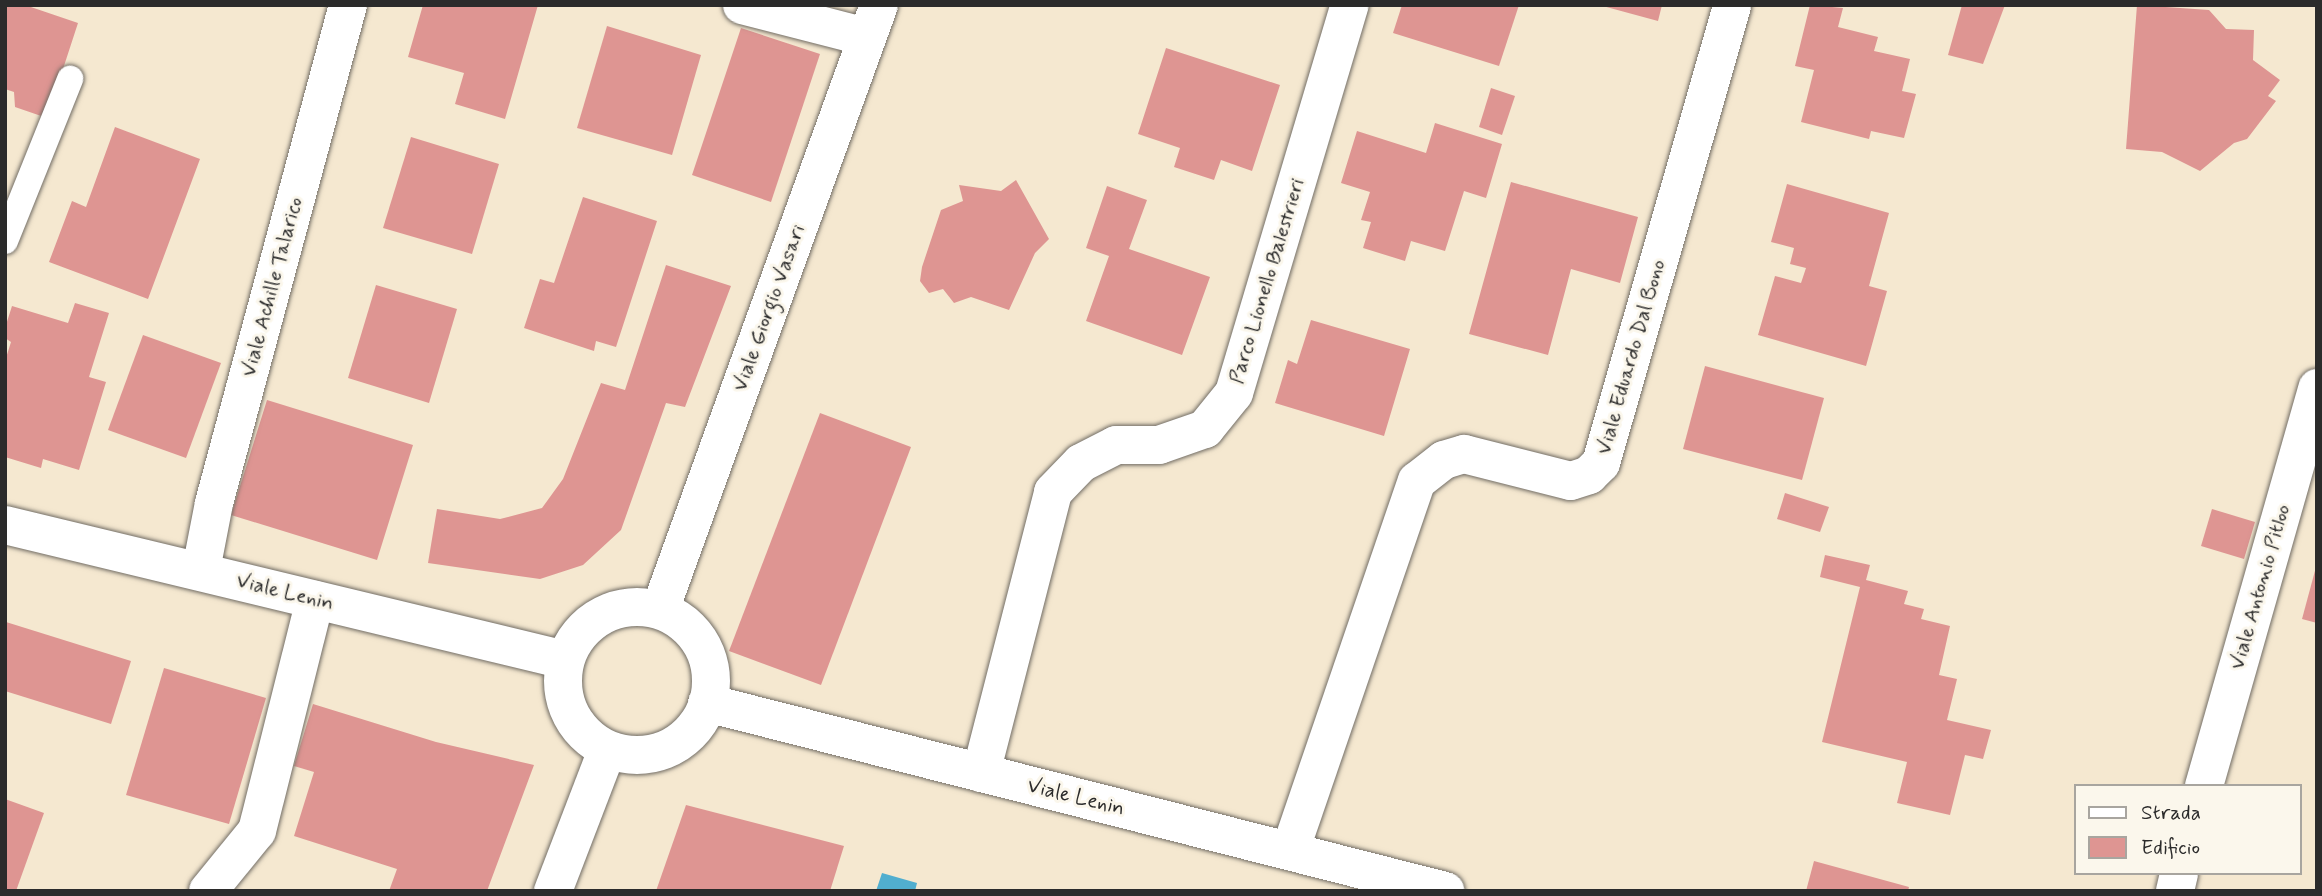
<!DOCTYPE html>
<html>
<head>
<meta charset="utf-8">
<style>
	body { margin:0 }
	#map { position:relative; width:2322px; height:896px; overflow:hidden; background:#f5e8d0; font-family:Mynerve,sans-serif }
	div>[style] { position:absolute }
	.water>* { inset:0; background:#51aecf }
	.building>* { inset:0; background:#de9592 }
	.roads { filter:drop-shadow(0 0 2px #726d65) drop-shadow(0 0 2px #726d65) }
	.lane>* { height:26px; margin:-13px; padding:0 13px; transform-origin:13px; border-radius:13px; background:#fff }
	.street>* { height:38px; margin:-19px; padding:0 19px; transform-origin:19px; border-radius:19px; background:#fff }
	.street>.ring { margin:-19px; padding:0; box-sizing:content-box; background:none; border:38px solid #fff; border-radius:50% }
	span { translate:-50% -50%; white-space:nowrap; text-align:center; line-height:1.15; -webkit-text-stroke:6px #fbf7ec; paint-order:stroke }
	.street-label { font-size:21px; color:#2b2b2b }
	.frame { position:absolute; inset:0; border:7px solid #2b2b2b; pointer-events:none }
	.legend { position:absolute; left:2074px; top:784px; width:228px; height:91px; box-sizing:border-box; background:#fbf7ec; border:2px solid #a8a59f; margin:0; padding:9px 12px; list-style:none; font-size:21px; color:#2b2b2b }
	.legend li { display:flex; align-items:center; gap:14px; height:35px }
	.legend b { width:35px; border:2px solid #a8a59f }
</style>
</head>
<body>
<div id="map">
	<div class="water">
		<div style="clip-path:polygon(882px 873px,917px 883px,915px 891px,876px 891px)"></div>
	</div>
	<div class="building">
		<div style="clip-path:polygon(5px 5px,25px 5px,78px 23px,47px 118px,15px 107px,14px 92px,5px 89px)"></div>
		<div style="clip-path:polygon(423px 5px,538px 5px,505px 119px,455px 104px,464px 73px,408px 57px)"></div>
		<div style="clip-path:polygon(1402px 5px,1519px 5px,1499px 66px,1393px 33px)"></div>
		<div style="clip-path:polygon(1599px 5px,1662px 5px,1658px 21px)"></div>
		<div style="clip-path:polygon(1810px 5px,1843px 8px,1838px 27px,1878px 37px,1874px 51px,1910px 59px,1902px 91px,1916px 94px,1904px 138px,1871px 131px,1869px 139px,1801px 122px,1814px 70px,1795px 66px)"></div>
		<div style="clip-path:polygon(1962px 5px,2005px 5px,1983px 64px,1948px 55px)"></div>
		<div style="clip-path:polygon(2137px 5px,2209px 10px,2226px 29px,2254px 30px,2253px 60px,2280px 80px,2268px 96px,2276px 101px,2247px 139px,2234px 143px,2200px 171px,2162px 152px,2126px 149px)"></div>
		<div style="clip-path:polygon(607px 26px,701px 55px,672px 155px,577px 128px)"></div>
		<div style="clip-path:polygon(741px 28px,820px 54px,771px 202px,692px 175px)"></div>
		<div style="clip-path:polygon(1166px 48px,1280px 85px,1252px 171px,1221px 160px,1214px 180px,1174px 167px,1180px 148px,1138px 134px)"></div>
		<div style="clip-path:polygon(1491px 88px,1515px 96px,1502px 135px,1479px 127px)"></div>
		<div style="clip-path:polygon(1435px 123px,1502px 144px,1486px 198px,1464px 191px,1445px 251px,1411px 241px,1405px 261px,1363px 248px,1371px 222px,1361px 220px,1370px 192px,1341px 183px,1357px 131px,1426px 153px)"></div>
		<div style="clip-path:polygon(115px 127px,200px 159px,148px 299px,49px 262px,72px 201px,86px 207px)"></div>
		<div style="clip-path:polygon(411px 137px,499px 164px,472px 254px,383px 228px)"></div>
		<div style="clip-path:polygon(1016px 180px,1049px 239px,1035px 253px,1009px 310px,971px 297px,954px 303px,943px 289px,929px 293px,920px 281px,922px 267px,941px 210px,963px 201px,959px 185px,1001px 191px)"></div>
		<div style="clip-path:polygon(1511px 182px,1638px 217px,1620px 283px,1571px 269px,1548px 355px,1469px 334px)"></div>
		<div style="clip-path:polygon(1787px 184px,1889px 213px,1869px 286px,1887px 291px,1866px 366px,1758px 335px,1775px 276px,1801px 283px,1806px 268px,1790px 264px,1794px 248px,1771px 242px)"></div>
		<div style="clip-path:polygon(1107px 186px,1147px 200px,1129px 249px,1210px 277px,1182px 355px,1086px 321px,1109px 256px,1086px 248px)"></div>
		<div style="clip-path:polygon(583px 197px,657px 221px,616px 347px,596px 341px,594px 351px,524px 328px,540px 279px,554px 283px)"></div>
		<div style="clip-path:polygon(666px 265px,731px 286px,685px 407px,666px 403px,621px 530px,583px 565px,540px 579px,428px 563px,437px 509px,500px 519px,542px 508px,563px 479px,601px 383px,625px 390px)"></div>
		<div style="clip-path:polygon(376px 285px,457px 309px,429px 403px,348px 378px)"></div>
		<div style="clip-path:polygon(75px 303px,109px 313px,89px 377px,106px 382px,79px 470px,43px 459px,41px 468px,5px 457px,5px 361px,11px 342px,5px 338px,5px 328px,12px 306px,68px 323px)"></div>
		<div style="clip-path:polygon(1311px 320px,1410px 349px,1384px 436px,1275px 403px,1288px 360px,1297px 364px)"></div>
		<div style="clip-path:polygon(143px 335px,221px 363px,186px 458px,108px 430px)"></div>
		<div style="clip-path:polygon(1705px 366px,1824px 398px,1802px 480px,1683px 449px)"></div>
		<div style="clip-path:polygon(267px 400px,413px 445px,377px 560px,231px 515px)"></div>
		<div style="clip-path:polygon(820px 413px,911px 447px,821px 685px,729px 651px)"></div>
		<div style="clip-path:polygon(1785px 493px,1829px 507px,1820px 532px,1777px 519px)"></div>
		<div style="clip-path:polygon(2212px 509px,2255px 522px,2244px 559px,2201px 546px)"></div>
		<div style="clip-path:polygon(1825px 555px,1870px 565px,1866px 580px,1908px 591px,1904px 604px,1924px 609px,1921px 619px,1950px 626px,1939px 675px,1957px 679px,1947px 720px,1991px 730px,1983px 759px,1965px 755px,1950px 815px,1897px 803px,1907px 762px,1822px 742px,1860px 587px,1820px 577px)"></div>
		<div style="clip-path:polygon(2316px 567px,2317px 567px,2317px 623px,2302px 619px)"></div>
		<div style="clip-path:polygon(6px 622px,131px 661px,111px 724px,5px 691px)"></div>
		<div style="clip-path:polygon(164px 668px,266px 698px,229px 824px,126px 795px)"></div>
		<div style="clip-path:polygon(313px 704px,436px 742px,534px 765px,487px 891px,389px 891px,397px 869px,294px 836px,314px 772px,294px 766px)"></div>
		<div style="clip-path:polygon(5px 799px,44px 813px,16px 891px,5px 891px)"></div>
		<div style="clip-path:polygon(686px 805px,844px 846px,830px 891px,656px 891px)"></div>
		<div style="clip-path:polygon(1814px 861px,1909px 887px,1908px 891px,1806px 891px)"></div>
	</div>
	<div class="roads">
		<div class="lane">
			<div style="left:5px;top:241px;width:175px;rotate:-68.1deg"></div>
		</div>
		<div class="street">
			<div style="left:742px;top:5px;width:129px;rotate:14.4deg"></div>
			<div style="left:5px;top:525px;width:576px;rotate:13.55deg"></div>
			<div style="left:201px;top:570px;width:68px;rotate:-79deg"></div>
			<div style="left:214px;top:503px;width:516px;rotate:-74.94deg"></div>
			<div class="ring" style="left:563px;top:607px;width:110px;height:110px"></div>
			<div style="left:660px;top:610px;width:643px;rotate:-70.1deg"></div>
			<div style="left:707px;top:703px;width:762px;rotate:14.29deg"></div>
			<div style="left:981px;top:773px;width:290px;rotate:-75.6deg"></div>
			<div style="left:1053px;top:492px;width:40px;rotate:-46deg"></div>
			<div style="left:1081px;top:463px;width:39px;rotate:-27deg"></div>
			<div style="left:1116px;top:445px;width:43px"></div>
			<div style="left:1159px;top:445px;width:49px;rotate:-19.2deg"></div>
			<div style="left:1205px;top:429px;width:46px;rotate:-51.1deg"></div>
			<div style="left:1234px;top:393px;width:405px;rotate:-73.4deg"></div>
			<div style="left:2204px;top:786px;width:414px;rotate:-74.1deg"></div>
			<div style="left:1290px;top:851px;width:391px;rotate:-71.1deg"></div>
			<div style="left:1417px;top:481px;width:34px;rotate:-38deg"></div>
			<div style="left:1444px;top:460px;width:21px;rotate:-17deg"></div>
			<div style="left:1464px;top:454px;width:110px;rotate:14.2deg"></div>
			<div style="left:1571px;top:481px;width:19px;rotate:-18deg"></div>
			<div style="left:1589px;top:475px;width:17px;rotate:-45deg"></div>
			<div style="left:1601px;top:463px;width:476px;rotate:-74deg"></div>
			<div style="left:208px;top:891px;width:77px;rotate:-50.8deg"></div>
			<div style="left:257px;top:831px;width:238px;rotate:-75.9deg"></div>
			<div style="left:553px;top:891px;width:151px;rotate:-69deg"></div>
			<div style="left:2175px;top:891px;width:18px;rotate:-77deg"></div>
		</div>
	</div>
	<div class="street-label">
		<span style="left:1267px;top:281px;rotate:-73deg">Parco Lionello Balestrieri</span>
		<span style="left:272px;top:287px;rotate:-75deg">Viale Achille Talarico</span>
		<span style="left:769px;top:308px;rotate:-70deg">Viale Giorgio Vasari</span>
		<span style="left:1631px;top:357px;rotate:-74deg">Viale Eduardo Dal Bono</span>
		<span style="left:2260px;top:587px;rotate:-74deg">Viale Antonio Pitloo</span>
		<span style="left:285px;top:592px;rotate:14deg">Viale Lenin</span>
		<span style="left:1076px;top:797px;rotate:14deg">Viale Lenin</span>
	</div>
	<div class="frame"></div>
	<ul class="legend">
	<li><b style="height:9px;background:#fff"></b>Strada</li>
	<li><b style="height:19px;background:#de9592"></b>Edificio</li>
	</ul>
</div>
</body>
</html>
